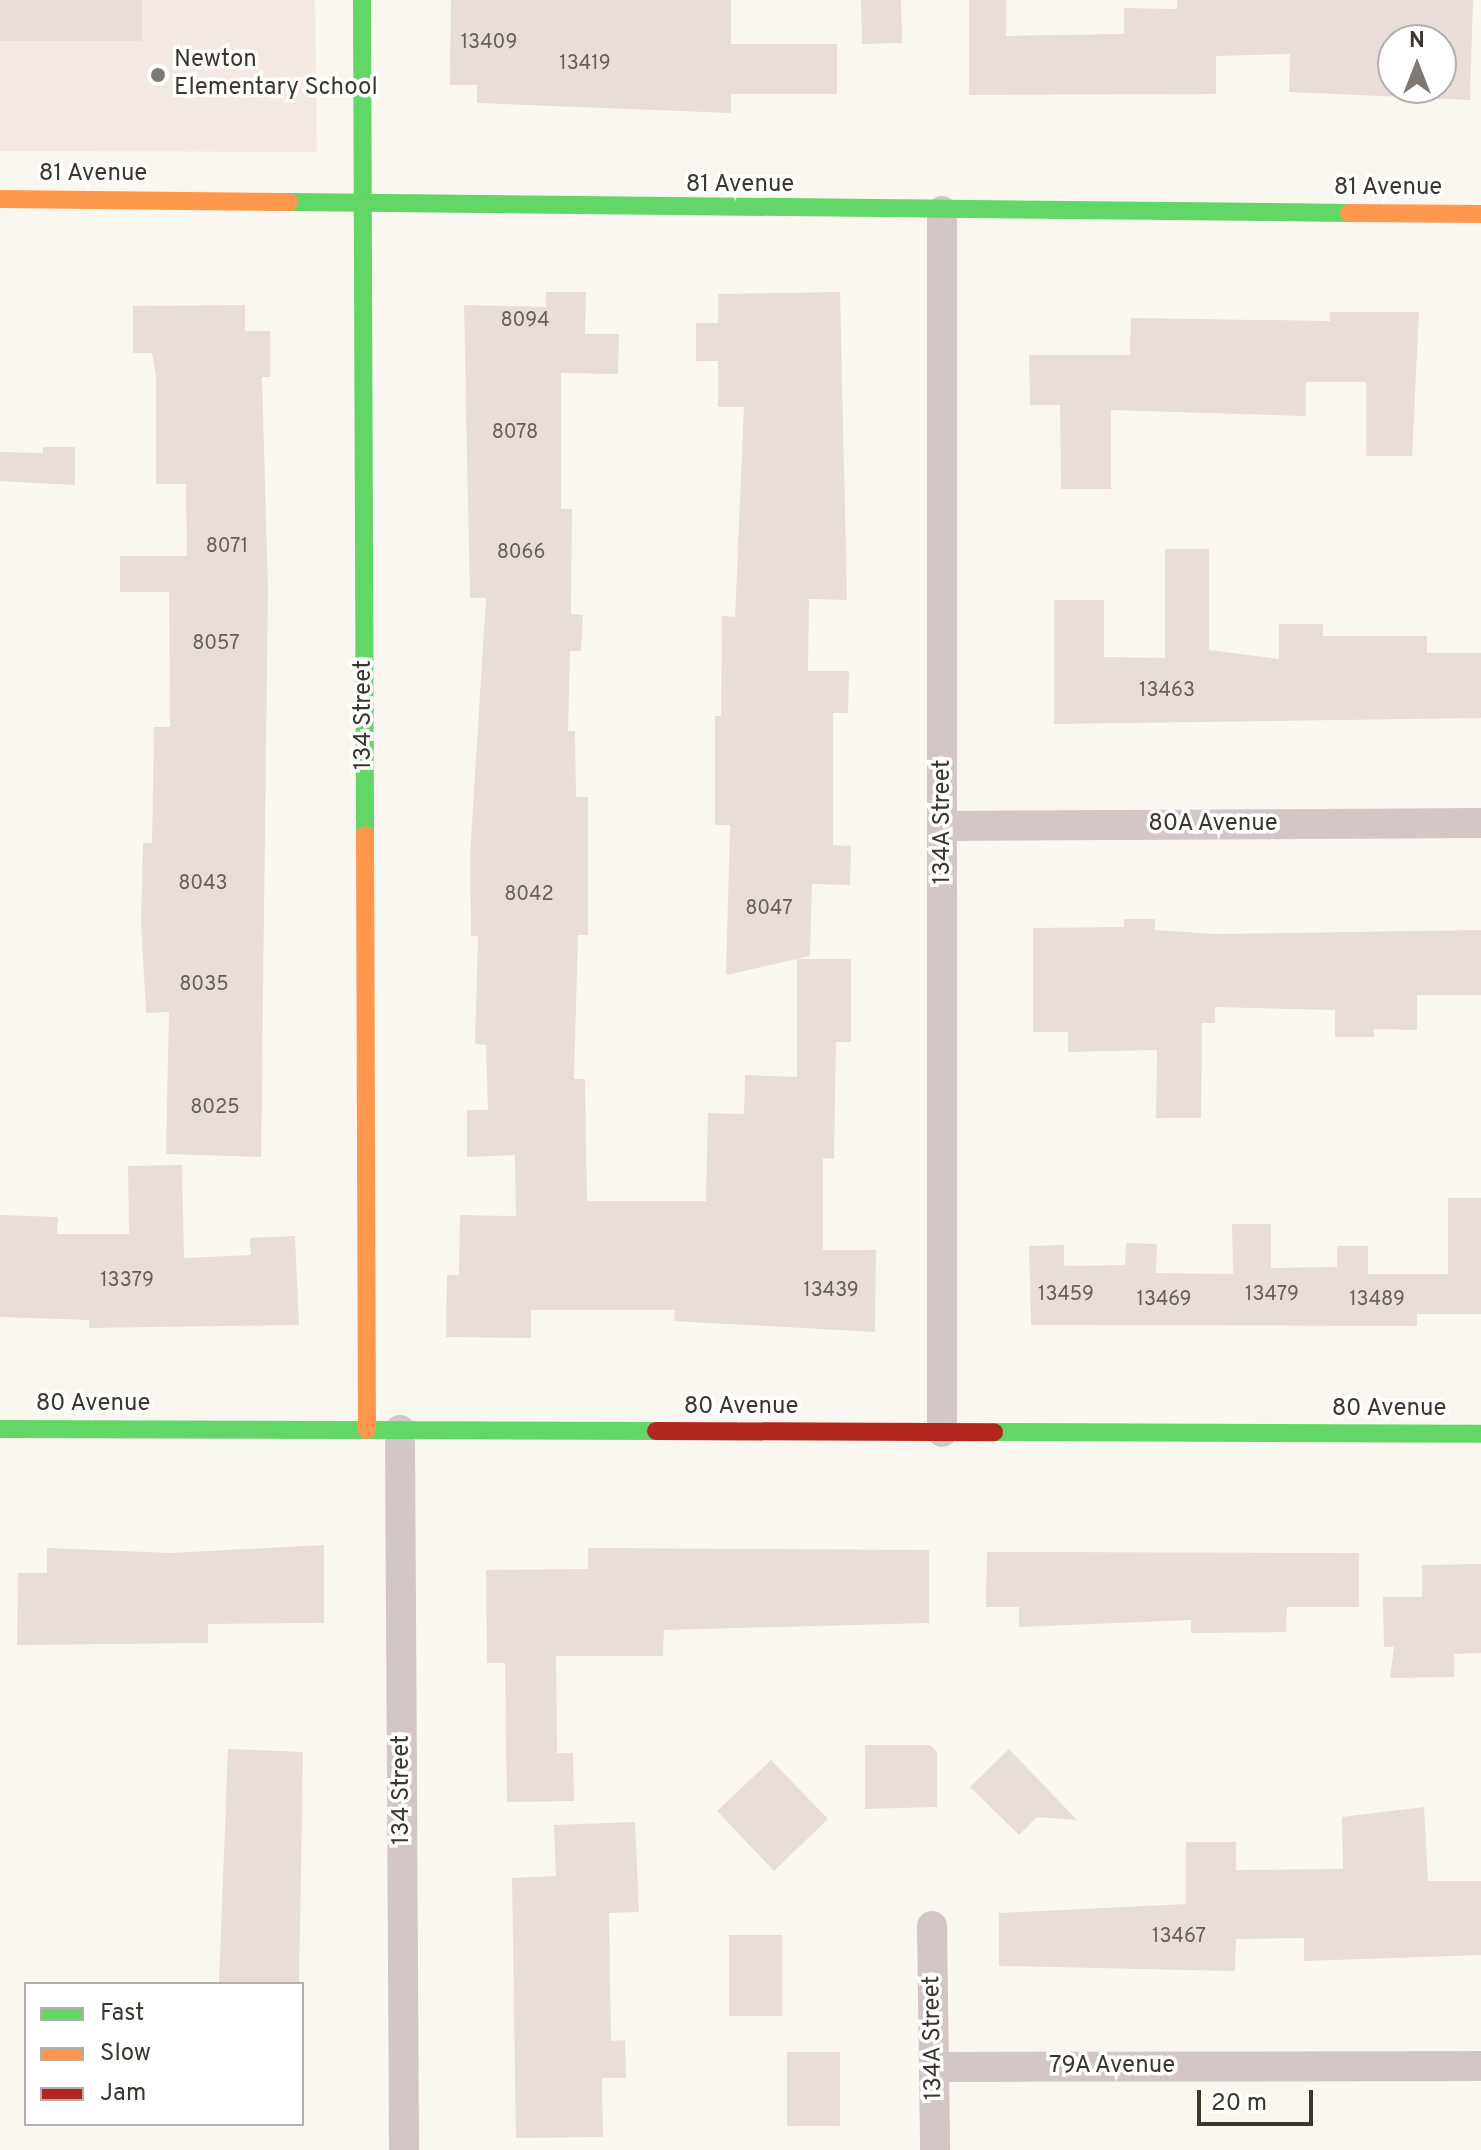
<!DOCTYPE html>
<html>
<head>
<meta charset="utf-8">
<style>
	body { margin:0 }
	#map { position:relative; width:1481px; height:2150px; overflow:hidden; background:#faf7f0; font-family:Overpass,sans-serif }
	div>[style] { position:absolute }
	.education>* { inset:0; background:#f4e8e2 }
	.building>* { inset:0; background:#e8ddd9 }
	.street>* { height:30px; margin:-15px; padding:0 15px; transform-origin:15px; border-radius:15px; background:#d3c6c6 }
	.fast>* { height:18px; margin:-9px; padding:0 9px; transform-origin:9px; border-radius:9px; background:#63d668 }
	.slow>* { height:18px; margin:-9px; padding:0 9px; transform-origin:9px; border-radius:9px; background:#ff974d }
	.jam>* { height:18px; margin:-9px; padding:0 9px; transform-origin:9px; border-radius:9px; background:#b3261e }
	.dots>* { width:22px; height:22px; translate:-50% -50%; box-sizing:border-box; border:4px solid #fff; border-radius:50% }
	span { translate:-50% -50%; white-space:nowrap; text-align:center; line-height:1.15; -webkit-text-stroke:7px #fff; paint-order:stroke }
	.number-label { font-size:20px; color:#66605a }
	.number-label span { -webkit-text-stroke-width:0 }
	.poi-label { font-size:24px; color:#3b372f }
	.left { translate:0 -50%; text-align:left }
	.street-label { font-size:24px; color:#3b372f }
	.legend { position:absolute; left:24px; top:1982px; width:280px; height:144px; box-sizing:border-box; background:#fff; border:2px solid #b1afac; margin:0; padding:10px 14px; list-style:none; font-size:24px; color:#3b372f }
	.legend li { display:flex; align-items:center; gap:16px; height:40px }
	.legend b { width:40px; border:2px solid #b1afac }
	.north { position:absolute; left:1377px; top:24px; width:80px; height:80px; box-sizing:border-box; background:#fff; border:2px solid #b1afac; border-radius:50%; rotate:0deg; font-size:22px; font-weight:700; line-height:32px; text-align:center; color:#3b372f }
	.north::after { content:''; display:block; margin:auto; width:28px; height:36px; background:#7e7a73; clip-path:polygon(50% 0,100% 100%,50% 72%,0 100%) }
	.scale { position:absolute; left:1197px; top:2090px; width:116px; height:36px; box-sizing:border-box; border:4px solid #3b372f; border-top:0; padding-left:10px; font-size:24px; line-height:28px; white-space:nowrap; color:#3b372f; -webkit-text-stroke:6px #fff; paint-order:stroke }
</style>
</head>
<body>
<div id="map">
	<div class="education">
		<div style="clip-path:polygon(0 0,315px 0,317px 152px,0 151px)"></div>
	</div>
	<div class="building">
		<div style="clip-path:polygon(0 0,142px 0,142px 41px,0 41px)"></div>
		<div style="clip-path:polygon(451px 0,731px 0,731px 44px,837px 44px,837px 94px,731px 94px,731px 113px,477px 103px,477px 85px,450px 85px)"></div>
		<div style="clip-path:polygon(861px 0,901px 0,902px 43px,862px 44px)"></div>
		<div style="clip-path:polygon(evenodd,969px 0,1006px 0,1006px 36px,1124px 34px,1124px 8px,1177px 9px,1177px 0,1473px 0,1470px 100px,1289px 92px,1290px 54px,1216px 56px,1216px 94px,969px 95px,969px 0,1393px 40px,1441px 40px,1441px 88px,1393px 88px,1393px 40px)"></div>
		<div style="clip-path:polygon(546px 292px,586px 292px,585px 334px,619px 334px,618px 374px,561px 373px,561px 509px,572px 509px,571px 614px,583px 615px,581px 651px,570px 651px,568px 731px,575px 731px,576px 797px,588px 797px,588px 935px,578px 935px,574px 1079px,585px 1079px,587px 1201px,706px 1201px,708px 1113px,744px 1114px,745px 1075px,797px 1077px,797px 959px,851px 959px,851px 1042px,836px 1042px,834px 1159px,823px 1158px,823px 1250px,876px 1250px,875px 1332px,674px 1321px,675px 1310px,531px 1310px,531px 1338px,446px 1337px,447px 1275px,459px 1275px,460px 1215px,516px 1216px,515px 1155px,467px 1157px,467px 1110px,488px 1110px,486px 1045px,475px 1044px,478px 936px,471px 936px,470px 855px,486px 598px,470px 598px,464px 305px,546px 307px)"></div>
		<div style="clip-path:polygon(840px 292px,847px 600px,809px 599px,808px 671px,849px 671px,848px 713px,833px 713px,833px 845px,851px 846px,850px 885px,812px 884px,810px 956px,726px 975px,730px 825px,715px 825px,715px 716px,721px 716px,722px 616px,735px 617px,744px 407px,718px 407px,718px 361px,696px 361px,696px 323px,718px 323px,718px 294px)"></div>
		<div style="clip-path:polygon(245px 305px,245px 331px,270px 331px,270px 377px,262px 377px,268px 589px,261px 1157px,166px 1154px,169px 1012px,146px 1013px,141px 921px,143px 843px,152px 843px,154px 727px,170px 727px,169px 592px,120px 592px,120px 556px,187px 556px,186px 484px,156px 484px,156px 377px,152px 353px,133px 353px,133px 306px)"></div>
		<div style="clip-path:polygon(1330px 312px,1419px 312px,1412px 456px,1366px 456px,1366px 382px,1306px 382px,1306px 416px,1111px 410px,1111px 489px,1061px 489px,1060px 405px,1030px 405px,1029px 355px,1130px 355px,1131px 318px,1330px 321px)"></div>
		<div style="clip-path:polygon(43px 447px,75px 447px,75px 485px,0 481px,0 452px,43px 453px)"></div>
		<div style="clip-path:polygon(1165px 549px,1209px 549px,1209px 650px,1279px 659px,1279px 624px,1323px 624px,1323px 636px,1427px 636px,1427px 653px,1481px 653px,1481px 718px,1054px 724px,1054px 600px,1104px 600px,1104px 657px,1165px 658px)"></div>
		<div style="clip-path:polygon(1124px 919px,1155px 919px,1155px 930px,1214px 934px,1481px 930px,1481px 995px,1417px 995px,1417px 1030px,1374px 1029px,1374px 1037px,1335px 1037px,1335px 1010px,1215px 1007px,1215px 1023px,1202px 1023px,1201px 1118px,1156px 1118px,1157px 1050px,1068px 1052px,1068px 1032px,1033px 1032px,1033px 928px,1124px 927px)"></div>
		<div style="clip-path:polygon(182px 1165px,184px 1258px,251px 1255px,250px 1238px,295px 1236px,299px 1325px,89px 1328px,89px 1320px,0 1317px,0 1215px,58px 1217px,57px 1234px,129px 1234px,128px 1166px)"></div>
		<div style="clip-path:polygon(1448px 1198px,1481px 1198px,1481px 1314px,1417px 1314px,1417px 1326px,1031px 1325px,1029px 1246px,1064px 1245px,1064px 1266px,1125px 1265px,1126px 1243px,1157px 1244px,1156px 1273px,1233px 1274px,1232px 1224px,1271px 1224px,1271px 1268px,1337px 1267px,1337px 1246px,1368px 1246px,1368px 1274px,1448px 1274px)"></div>
		<div style="clip-path:polygon(324px 1545px,324px 1623px,208px 1624px,208px 1643px,17px 1645px,18px 1573px,47px 1573px,47px 1548px,171px 1553px)"></div>
		<div style="clip-path:polygon(588px 1548px,929px 1550px,929px 1623px,664px 1630px,663px 1656px,556px 1656px,557px 1753px,573px 1753px,574px 1801px,507px 1802px,505px 1663px,487px 1663px,486px 1570px,588px 1569px)"></div>
		<div style="clip-path:polygon(987px 1552px,1359px 1553px,1359px 1607px,1287px 1607px,1286px 1632px,1191px 1633px,1191px 1620px,1019px 1627px,1019px 1607px,986px 1607px)"></div>
		<div style="clip-path:polygon(1481px 1564px,1481px 1653px,1454px 1654px,1454px 1677px,1390px 1678px,1394px 1647px,1384px 1647px,1383px 1597px,1422px 1597px,1422px 1565px)"></div>
		<div style="clip-path:polygon(865px 1745px,930px 1745px,937px 1752px,937px 1807px,865px 1809px)"></div>
		<div style="clip-path:polygon(228px 1749px,303px 1752px,299px 1984px,219px 1984px)"></div>
		<div style="clip-path:polygon(1009px 1749px,1077px 1820px,1037px 1817px,1019px 1835px,970px 1787px)"></div>
		<div style="clip-path:polygon(771px 1760px,828px 1819px,774px 1871px,717px 1811px)"></div>
		<div style="clip-path:polygon(1424px 1807px,1428px 1881px,1481px 1881px,1481px 1955px,1304px 1961px,1304px 1938px,1236px 1939px,1235px 1971px,999px 1966px,999px 1913px,1186px 1904px,1186px 1842px,1236px 1842px,1236px 1870px,1343px 1869px,1342px 1817px)"></div>
		<div style="clip-path:polygon(635px 1822px,639px 1912px,609px 1913px,611px 2041px,625px 2040px,626px 2078px,602px 2078px,603px 2137px,516px 2138px,512px 1878px,556px 1876px,554px 1825px)"></div>
		<div style="clip-path:polygon(729px 1935px,782px 1935px,782px 2016px,729px 2016px)"></div>
		<div style="clip-path:polygon(787px 2052px,840px 2052px,840px 2126px,787px 2126px)"></div>
	</div>
	<div class="street">
		<div style="left:942px;top:211px;width:1221px;rotate:90deg"></div>
		<div style="left:944px;top:826px;width:537px;rotate:-0.32deg"></div>
		<div style="left:400px;top:1430px;width:720px;rotate:89.68deg"></div>
		<div style="left:932px;top:1926px;width:224px;rotate:89.2deg"></div>
		<div style="left:934px;top:2067px;width:547px;rotate:-0.1deg"></div>
	</div>
	<div class="fast">
		<div style="left:362px;top:0;width:835px;rotate:89.79deg"></div>
		<div style="left:289px;top:202px;width:1060px;rotate:0.59deg"></div>
		<div style="left:0;top:1429px;width:656px;rotate:0.17deg"></div>
		<div style="left:994px;top:1432px;width:487px;rotate:0.2deg"></div>
	</div>
	<div class="slow">
		<div style="left:0;top:199px;width:289px;rotate:0.6deg"></div>
		<div style="left:1349px;top:213px;width:132px;rotate:0.4deg"></div>
		<div style="left:365px;top:835px;width:595px;rotate:89.81deg"></div>
	</div>
	<div class="jam">
		<div style="left:656px;top:1431px;width:338px;rotate:0.2deg"></div>
	</div>
	<div class="dots">
		<div style="left:158px;top:75px;background:#7e7a73"></div>
	</div>
	<div class="number-label">
		<span style="left:489px;top:43px">13409</span>
		<span style="left:585px;top:64px">13419</span>
		<span style="left:525px;top:321px">8094</span>
		<span style="left:515px;top:433px">8078</span>
		<span style="left:227px;top:547px">8071</span>
		<span style="left:521px;top:553px">8066</span>
		<span style="left:216px;top:644px">8057</span>
		<span style="left:1167px;top:691px">13463</span>
		<span style="left:203px;top:884px">8043</span>
		<span style="left:529px;top:895px">8042</span>
		<span style="left:769px;top:909px">8047</span>
		<span style="left:204px;top:985px">8035</span>
		<span style="left:215px;top:1108px">8025</span>
		<span style="left:127px;top:1281px">13379</span>
		<span style="left:831px;top:1291px">13439</span>
		<span style="left:1066px;top:1295px">13459</span>
		<span style="left:1272px;top:1295px">13479</span>
		<span style="left:1164px;top:1300px">13469</span>
		<span style="left:1377px;top:1300px">13489</span>
		<span style="left:1179px;top:1937px">13467</span>
	</div>
	<div class="poi-label">
		<span class="left" style="left:174px;top:75px">Newton<br>Elementary School</span>
	</div>
	<div class="street-label">
		<span style="left:93px;top:175px">81 Avenue</span>
		<span style="left:740px;top:186px">81 Avenue</span>
		<span style="left:1388px;top:189px">81 Avenue</span>
		<span style="left:365px;top:715px;rotate:-90deg">134 Street</span>
		<span style="left:944px;top:822px;rotate:-90deg">134A Street</span>
		<span style="left:1213px;top:825px">80A Avenue</span>
		<span style="left:93px;top:1405px">80 Avenue</span>
		<span style="left:741px;top:1408px">80 Avenue</span>
		<span style="left:1389px;top:1410px">80 Avenue</span>
		<span style="left:403px;top:1790px;rotate:-90deg">134 Street</span>
		<span style="left:934px;top:2038px;rotate:-91deg">134A Street</span>
		<span style="left:1112px;top:2067px">79A Avenue</span>
	</div>
	<ul class="legend">
	<li><b style="height:10px;background:#63d668"></b>Fast</li>
	<li><b style="height:10px;background:#ff974d"></b>Slow</li>
	<li><b style="height:10px;background:#b3261e"></b>Jam</li>
	</ul>
	<div class="north">N</div>
	<div class="scale">20 m</div>
</div>
</body>
</html>
